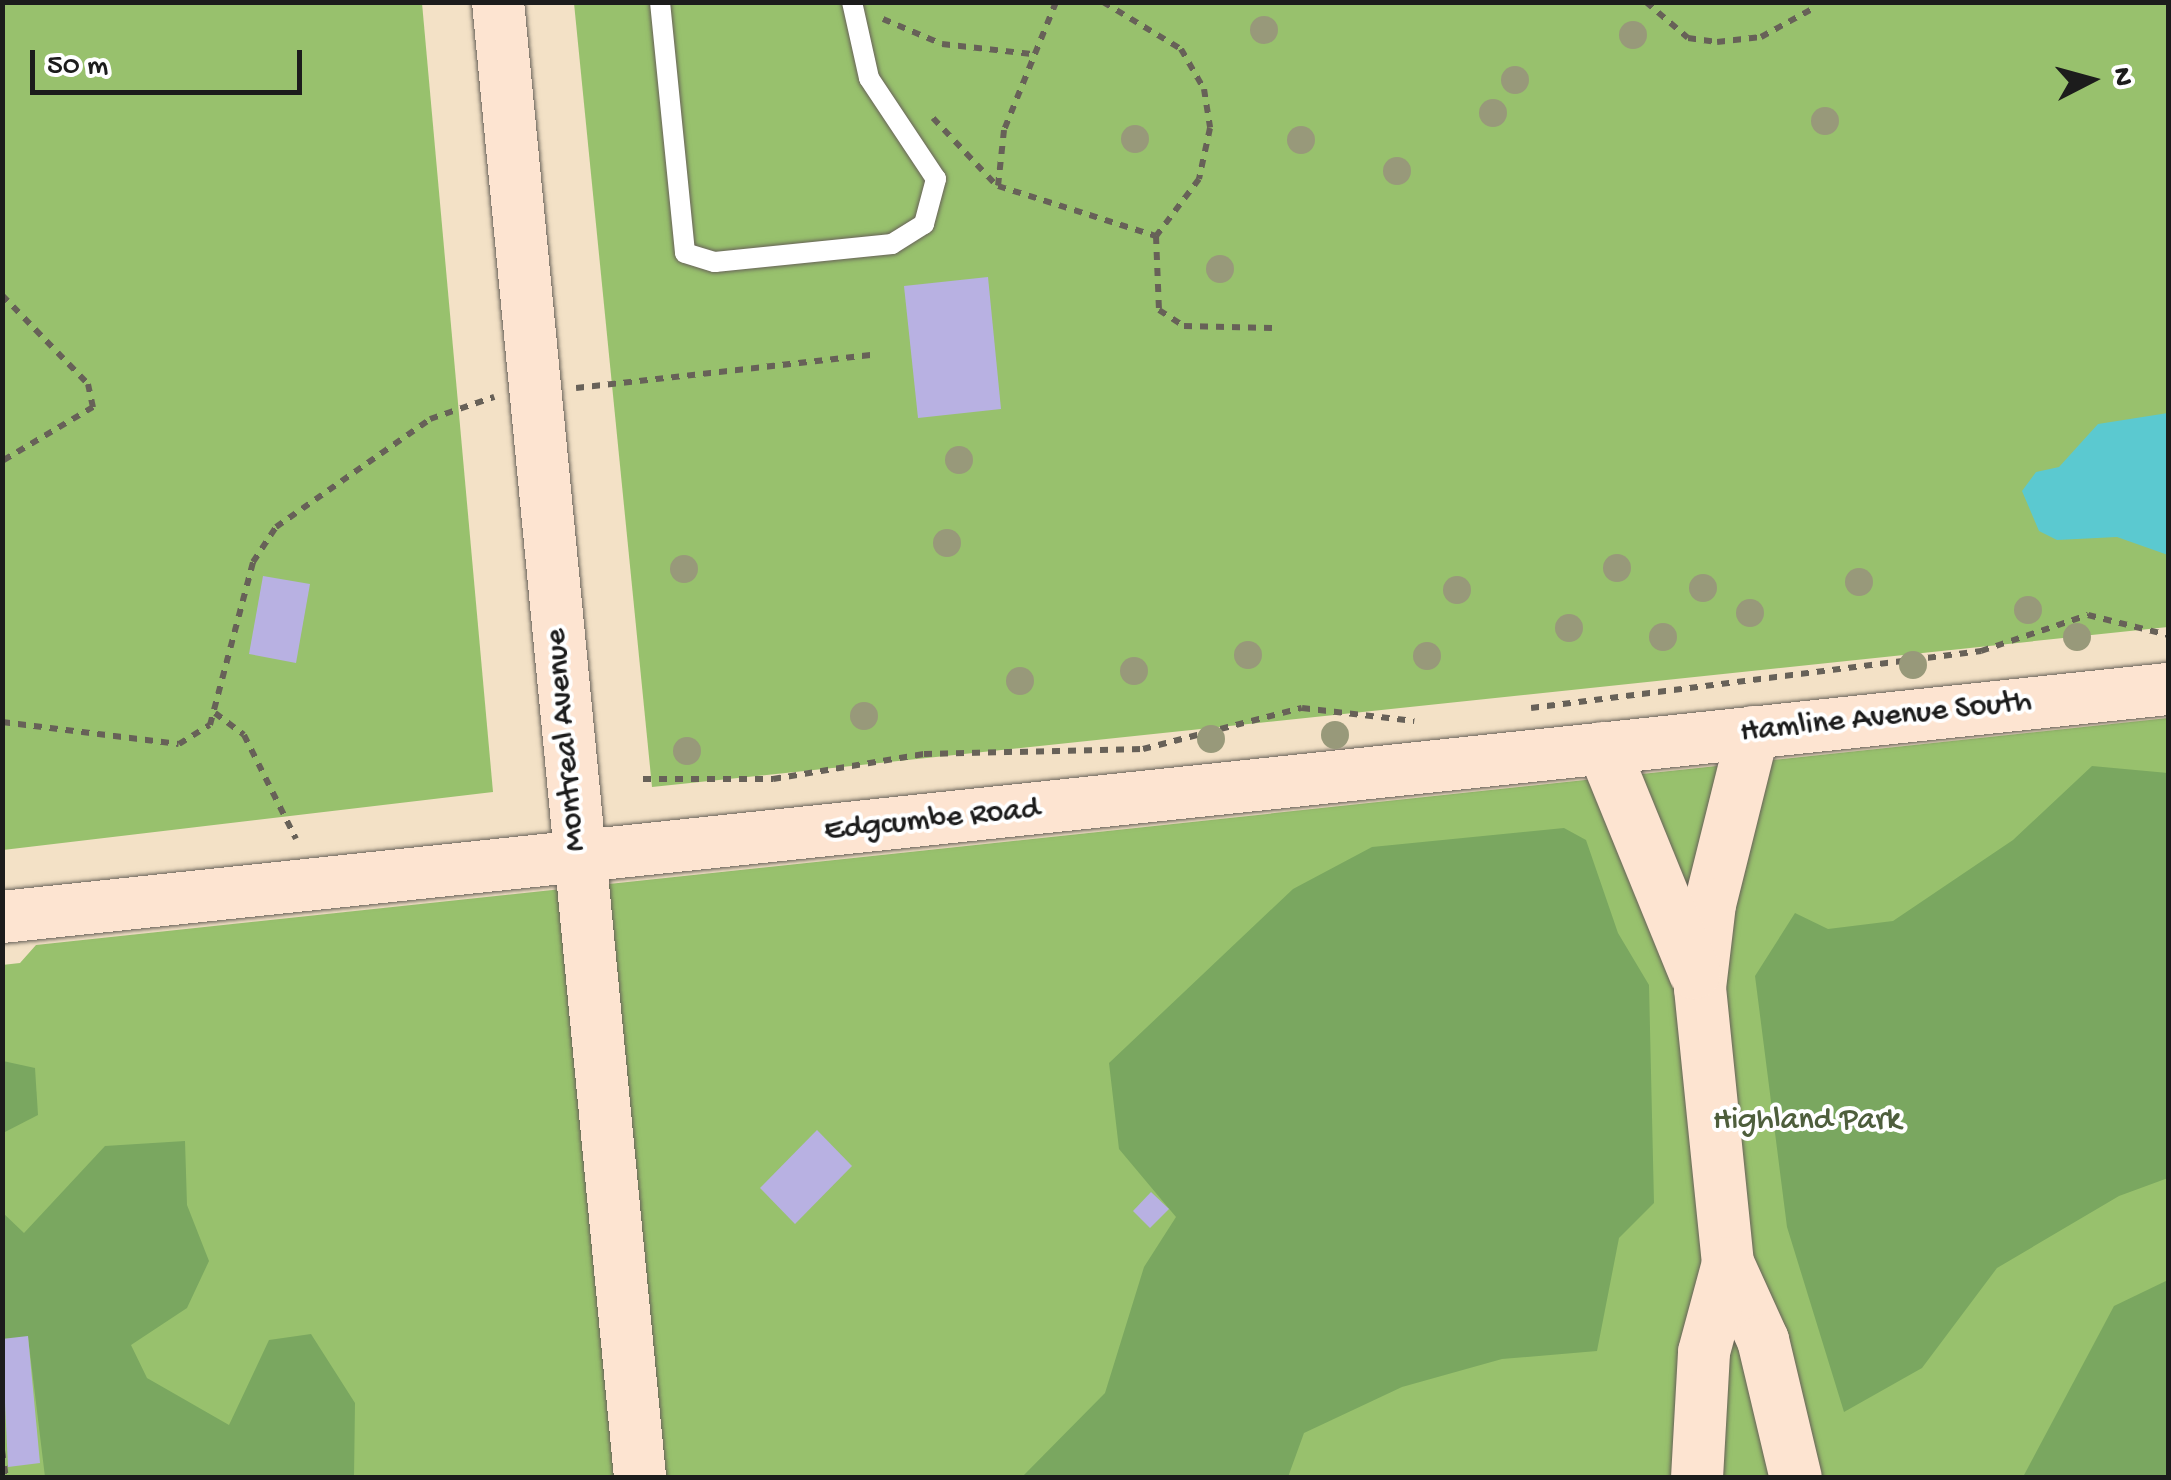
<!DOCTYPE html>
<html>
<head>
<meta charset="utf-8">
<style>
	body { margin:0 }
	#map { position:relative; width:2171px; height:1480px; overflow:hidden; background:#f3e1c6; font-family:"Gochi Hand",sans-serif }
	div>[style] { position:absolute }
	.green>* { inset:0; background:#98c16d }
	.forest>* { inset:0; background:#7aa760 }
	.water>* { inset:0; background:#5bc9d0 }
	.building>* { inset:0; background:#b8b1e2 }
	.path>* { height:6px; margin-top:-3px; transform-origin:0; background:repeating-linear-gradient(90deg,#676158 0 8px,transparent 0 16px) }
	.roads { filter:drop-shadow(0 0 2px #676158) drop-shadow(0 0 2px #676158) }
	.lane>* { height:20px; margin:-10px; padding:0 10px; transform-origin:10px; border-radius:10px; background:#fff }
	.secondary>* { height:52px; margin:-26px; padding:0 26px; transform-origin:26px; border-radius:26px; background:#fde4d1 }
	.trees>* { width:28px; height:28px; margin:-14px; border-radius:50%; background:#98997a }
	span { translate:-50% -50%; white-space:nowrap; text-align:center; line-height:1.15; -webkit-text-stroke:8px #fff; paint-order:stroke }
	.street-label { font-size:32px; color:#1c1c1c }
	.park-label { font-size:32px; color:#4e5e3c }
	.frame { position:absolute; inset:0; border:5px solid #1c1c1c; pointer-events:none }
	.north { position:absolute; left:2041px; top:30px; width:100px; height:100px; -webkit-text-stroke:8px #fff; paint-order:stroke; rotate:84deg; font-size:28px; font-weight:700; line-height:40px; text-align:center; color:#1c1c1c }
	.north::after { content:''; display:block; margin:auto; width:35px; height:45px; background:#1c1c1c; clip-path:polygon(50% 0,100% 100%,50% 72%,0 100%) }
	.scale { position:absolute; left:30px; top:50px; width:272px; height:45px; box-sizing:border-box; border:5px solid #1c1c1c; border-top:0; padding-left:12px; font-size:30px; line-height:35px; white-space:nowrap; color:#1c1c1c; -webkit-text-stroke:8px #fff; paint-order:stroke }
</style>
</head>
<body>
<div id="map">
	<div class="green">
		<div style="clip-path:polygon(2px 3px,422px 3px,493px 792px,3px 850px)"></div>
		<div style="clip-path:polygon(574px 3px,2168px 3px,2168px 627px,652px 787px)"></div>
		<div style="clip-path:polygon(2168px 718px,2168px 1477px,3px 1477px,2px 965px,20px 963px,36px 945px)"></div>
	</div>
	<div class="forest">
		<div style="clip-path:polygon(2092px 766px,2168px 773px,2168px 1178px,2119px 1196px,1997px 1268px,1922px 1368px,1844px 1412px,1787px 1227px,1755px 976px,1795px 913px,1828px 929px,1893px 921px,2013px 840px)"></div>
		<div style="clip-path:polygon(1564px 828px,1586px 840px,1618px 933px,1649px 985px,1654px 1203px,1619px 1238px,1597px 1351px,1502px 1359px,1402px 1387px,1304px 1433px,1288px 1477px,1022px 1477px,1105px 1393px,1144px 1267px,1176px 1217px,1119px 1149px,1109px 1063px,1293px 889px,1372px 847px)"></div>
		<div style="clip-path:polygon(3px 1061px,35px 1068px,38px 1115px,3px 1133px)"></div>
		<div style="clip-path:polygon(185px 1141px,187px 1205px,209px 1261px,187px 1308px,131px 1345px,147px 1378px,229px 1425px,269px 1340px,311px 1334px,355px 1403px,354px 1477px,45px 1477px,28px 1337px,3px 1339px,2px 1212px,24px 1233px,105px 1146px)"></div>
		<div style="clip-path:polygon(2168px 1280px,2168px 1477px,2023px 1477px,2114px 1306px)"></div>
	</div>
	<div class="water">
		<div style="clip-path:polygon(2168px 413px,2168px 555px,2117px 537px,2057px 540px,2039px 531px,2022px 491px,2036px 472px,2059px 467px,2098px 424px)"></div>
	</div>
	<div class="building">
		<div style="clip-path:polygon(988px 277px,1001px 409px,918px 418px,904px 286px)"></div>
		<div style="clip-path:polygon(263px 576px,310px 584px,296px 663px,249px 654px)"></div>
		<div style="clip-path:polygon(817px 1130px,852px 1166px,795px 1224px,760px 1188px)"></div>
		<div style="clip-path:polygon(1151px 1192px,1169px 1209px,1150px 1228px,1133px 1211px)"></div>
		<div style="clip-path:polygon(28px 1336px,40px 1463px,8px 1467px,2px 1339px)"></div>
	</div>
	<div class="path">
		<div style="left:1056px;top:2px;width:138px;rotate:112.1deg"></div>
		<div style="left:1004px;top:130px;width:56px;rotate:96.1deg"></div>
		<div style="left:998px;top:186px;width:166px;rotate:17.6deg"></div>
		<div style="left:1103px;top:2px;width:91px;rotate:31.1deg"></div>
		<div style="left:1181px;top:49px;width:46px;rotate:60.1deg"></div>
		<div style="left:1204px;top:89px;width:39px;rotate:81deg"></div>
		<div style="left:1210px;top:128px;width:52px;rotate:102.2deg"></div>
		<div style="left:1199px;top:179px;width:71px;rotate:127deg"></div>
		<div style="left:1156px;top:236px;width:74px;rotate:87.7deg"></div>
		<div style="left:1159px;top:310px;width:30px;rotate:33deg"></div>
		<div style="left:1184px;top:326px;width:88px;rotate:1.3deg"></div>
		<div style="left:1646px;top:2px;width:55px;rotate:40.6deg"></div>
		<div style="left:1688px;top:38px;width:29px;rotate:8deg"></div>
		<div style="left:1717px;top:42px;width:44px;rotate:-6.5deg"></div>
		<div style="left:1761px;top:37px;width:58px;rotate:-28.8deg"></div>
		<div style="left:883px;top:19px;width:64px;rotate:23deg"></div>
		<div style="left:942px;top:44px;width:90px;rotate:6.4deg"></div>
		<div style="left:933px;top:118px;width:93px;rotate:46.7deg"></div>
		<div style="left:2px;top:295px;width:124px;rotate:46deg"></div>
		<div style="left:88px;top:384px;width:24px;rotate:78deg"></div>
		<div style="left:93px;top:407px;width:106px;rotate:149.3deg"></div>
		<div style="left:576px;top:388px;width:303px;rotate:-6.4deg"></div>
		<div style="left:1531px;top:708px;width:454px;rotate:-7.2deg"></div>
		<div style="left:1981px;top:651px;width:113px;rotate:-18.6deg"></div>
		<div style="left:2088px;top:615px;width:82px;rotate:14deg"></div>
		<div style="left:215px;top:713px;width:36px;rotate:37deg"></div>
		<div style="left:244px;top:735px;width:116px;rotate:63.4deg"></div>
		<div style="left:2px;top:722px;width:178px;rotate:7.1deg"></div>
		<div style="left:179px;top:744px;width:36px;rotate:-32deg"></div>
		<div style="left:210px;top:725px;width:169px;rotate:-75.2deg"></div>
		<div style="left:253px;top:562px;width:42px;rotate:-56.7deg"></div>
		<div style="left:276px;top:527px;width:188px;rotate:-35deg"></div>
		<div style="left:430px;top:419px;width:68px;rotate:-19deg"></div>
		<div style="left:643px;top:779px;width:130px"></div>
		<div style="left:773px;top:779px;width:153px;rotate:-9.4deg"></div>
		<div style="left:924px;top:754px;width:219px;rotate:-1.3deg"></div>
		<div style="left:1143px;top:749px;width:164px;rotate:-14.5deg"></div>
		<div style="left:1302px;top:708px;width:113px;rotate:6.6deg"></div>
		<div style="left:2px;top:1450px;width:28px;rotate:82deg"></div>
	</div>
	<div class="roads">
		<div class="lane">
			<div style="left:660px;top:2px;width:252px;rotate:84.3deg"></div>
			<div style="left:685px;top:253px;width:31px;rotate:17deg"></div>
			<div style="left:715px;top:262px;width:178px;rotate:-5.8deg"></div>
			<div style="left:892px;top:244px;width:38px;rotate:-32deg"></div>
			<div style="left:924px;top:224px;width:47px;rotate:-75.1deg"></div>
			<div style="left:936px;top:179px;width:121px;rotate:-123.6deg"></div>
			<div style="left:869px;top:78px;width:78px;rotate:-102.6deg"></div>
		</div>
		<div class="secondary">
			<div style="left:498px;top:2px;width:1483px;rotate:84.5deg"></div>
			<div style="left:1753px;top:732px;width:177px;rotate:104deg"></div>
			<div style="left:1710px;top:904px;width:85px;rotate:96.8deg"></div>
			<div style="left:1700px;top:988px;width:276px;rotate:84.2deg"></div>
			<div style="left:1728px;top:1263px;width:85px;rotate:65.6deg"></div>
			<div style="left:1763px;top:1340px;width:142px;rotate:76.6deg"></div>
			<div style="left:1603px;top:748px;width:243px;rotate:67.8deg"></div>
			<div style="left:2px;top:917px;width:2178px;rotate:-6.01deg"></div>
			<div style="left:1697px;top:1478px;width:126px;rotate:-86.8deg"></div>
			<div style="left:1704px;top:1352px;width:92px;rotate:-74.9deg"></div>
		</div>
	</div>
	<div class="trees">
		<div style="left:1264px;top:30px"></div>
		<div style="left:1633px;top:35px"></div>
		<div style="left:1515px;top:80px"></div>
		<div style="left:1493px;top:113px"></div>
		<div style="left:1825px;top:121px"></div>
		<div style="left:1135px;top:139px"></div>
		<div style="left:1301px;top:140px"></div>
		<div style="left:1397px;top:171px"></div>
		<div style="left:1220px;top:269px"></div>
		<div style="left:959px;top:460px"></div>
		<div style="left:947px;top:543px"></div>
		<div style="left:1617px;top:568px"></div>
		<div style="left:684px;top:569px"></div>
		<div style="left:1859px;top:582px"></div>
		<div style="left:1703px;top:588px"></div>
		<div style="left:1457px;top:590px"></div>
		<div style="left:2028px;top:610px"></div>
		<div style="left:1750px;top:613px"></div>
		<div style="left:1569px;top:628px"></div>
		<div style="left:1663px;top:637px"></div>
		<div style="left:2077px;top:637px"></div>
		<div style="left:1248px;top:655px"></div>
		<div style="left:1427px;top:656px"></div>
		<div style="left:1913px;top:665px"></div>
		<div style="left:1134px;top:671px"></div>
		<div style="left:1020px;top:681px"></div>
		<div style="left:864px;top:716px"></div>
		<div style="left:1335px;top:735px"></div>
		<div style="left:1211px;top:739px"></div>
		<div style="left:687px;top:751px"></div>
	</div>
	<div class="street-label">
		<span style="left:1886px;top:718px;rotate:-6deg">Hamline Avenue South</span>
		<span style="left:567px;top:740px;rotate:-95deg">Montreal Avenue</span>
		<span style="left:932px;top:821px;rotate:-6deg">Edgcumbe Road</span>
	</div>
	<div class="park-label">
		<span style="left:1807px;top:1121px">Highland Park</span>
	</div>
	<div class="frame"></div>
	<div class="north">N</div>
	<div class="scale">50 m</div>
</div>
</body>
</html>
